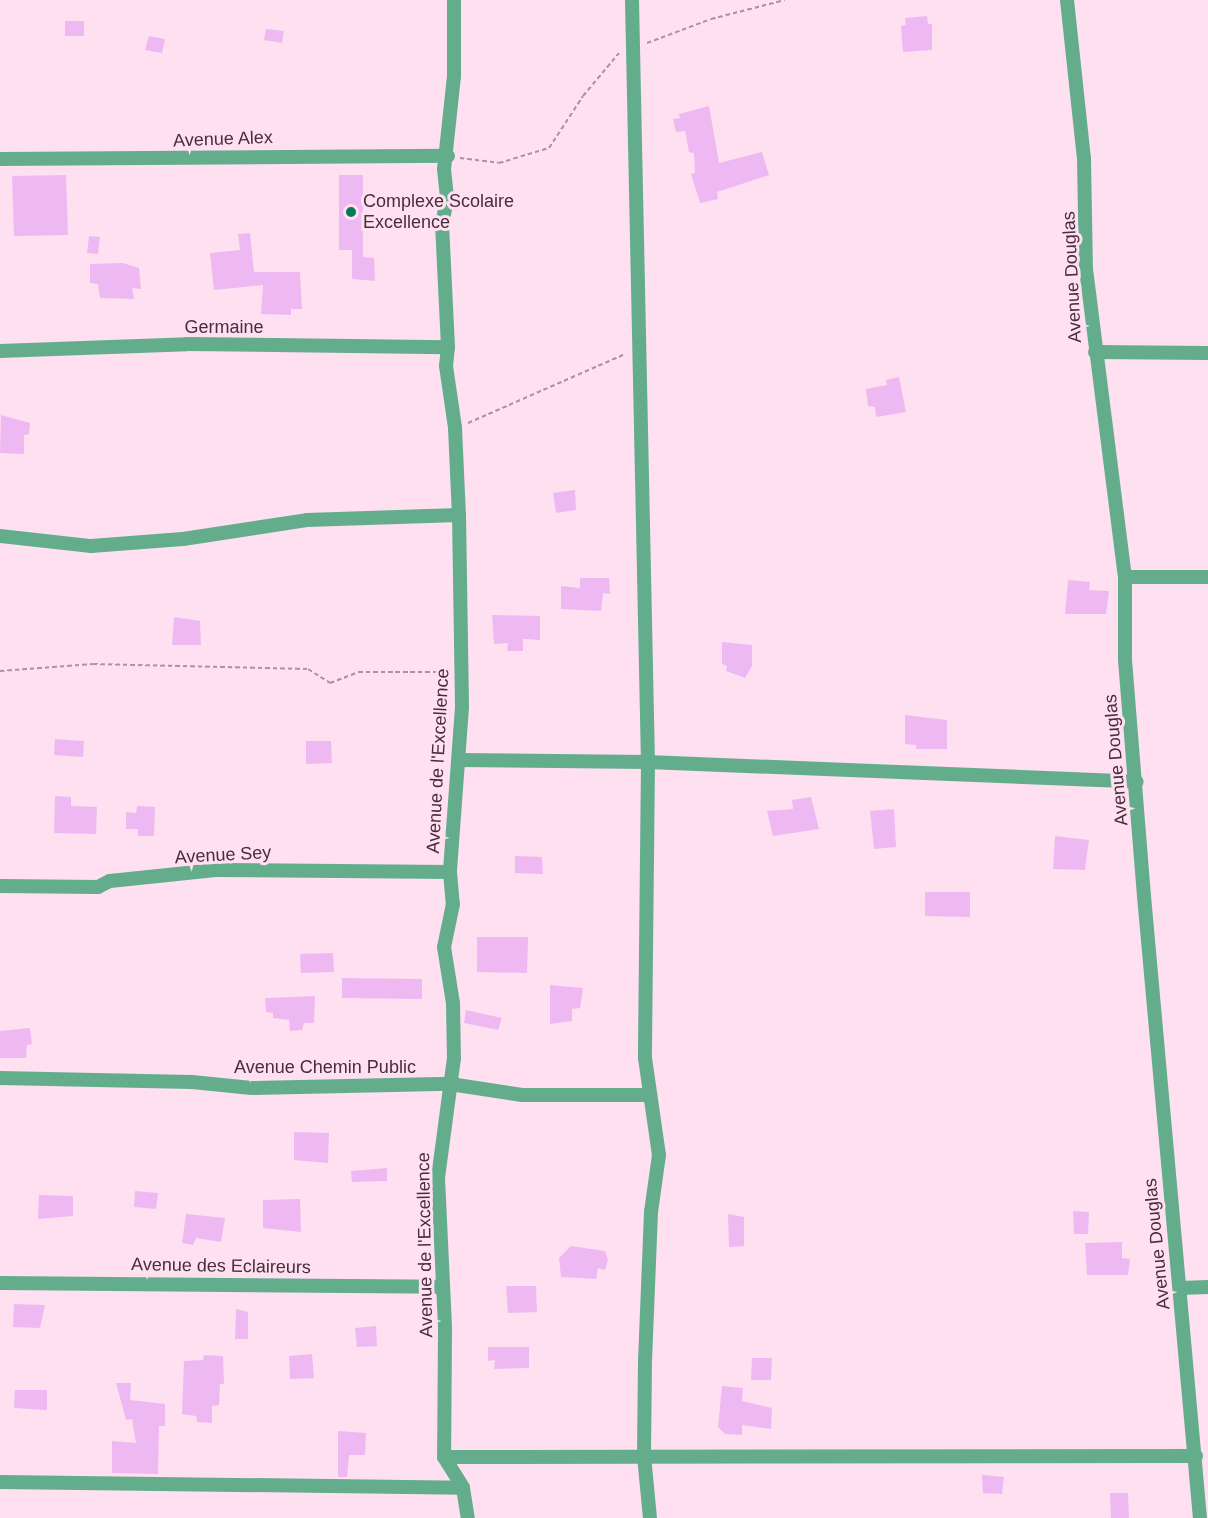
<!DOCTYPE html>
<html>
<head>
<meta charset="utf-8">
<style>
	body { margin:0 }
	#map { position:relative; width:1208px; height:1518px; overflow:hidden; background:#fee0f0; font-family:Arial,sans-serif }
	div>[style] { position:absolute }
	.building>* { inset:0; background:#eeb9f2 }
	.path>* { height:2px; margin-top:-1px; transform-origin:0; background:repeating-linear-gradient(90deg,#ae91a1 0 4.5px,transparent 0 7.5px) }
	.street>* { height:14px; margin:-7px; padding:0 7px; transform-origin:7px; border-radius:7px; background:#63ad8d }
	.dots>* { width:16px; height:16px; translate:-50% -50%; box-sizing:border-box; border:3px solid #fee0f0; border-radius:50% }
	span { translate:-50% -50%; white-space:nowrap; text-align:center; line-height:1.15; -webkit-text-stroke:6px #fee0f0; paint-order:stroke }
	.street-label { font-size:18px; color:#482d3d }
	.poi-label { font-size:18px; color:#482d3d }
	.left { translate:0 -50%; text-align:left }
</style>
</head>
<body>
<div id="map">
	<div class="building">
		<div style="clip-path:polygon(927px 16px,928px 24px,932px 24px,932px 50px,903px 52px,901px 26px,906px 25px,905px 18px)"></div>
		<div style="clip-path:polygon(65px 21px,84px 21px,84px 36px,65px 36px)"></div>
		<div style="clip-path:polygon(266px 29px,284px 31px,282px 43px,264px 40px)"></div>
		<div style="clip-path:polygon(149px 36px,165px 39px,162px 53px,145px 50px)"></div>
		<div style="clip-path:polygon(709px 106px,719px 163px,762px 152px,769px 175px,717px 192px,718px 199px,700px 203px,691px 174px,695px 173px,694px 153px,689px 152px,685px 131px,676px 132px,673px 119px,680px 118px,679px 114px)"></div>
		<div style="clip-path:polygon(66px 175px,68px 235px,14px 236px,12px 176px)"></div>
		<div style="clip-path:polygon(339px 175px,363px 175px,363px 257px,374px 258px,375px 281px,352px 279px,352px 250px,339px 250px)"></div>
		<div style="clip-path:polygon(250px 233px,254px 272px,300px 272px,302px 309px,291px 309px,291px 315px,261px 314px,263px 285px,214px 290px,210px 253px,240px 250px,238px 234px)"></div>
		<div style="clip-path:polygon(89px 236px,100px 237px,98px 254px,87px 253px)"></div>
		<div style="clip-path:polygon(123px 263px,139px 268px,141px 289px,132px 288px,134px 299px,100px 298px,98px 284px,90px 283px,90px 264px)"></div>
		<div style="clip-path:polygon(899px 377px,906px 412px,876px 417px,875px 407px,868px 406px,866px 389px,887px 385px,886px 380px)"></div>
		<div style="clip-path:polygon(1px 415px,30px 423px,29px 434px,24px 435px,24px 454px,0 453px)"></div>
		<div style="clip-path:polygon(575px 490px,576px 510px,556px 513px,553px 493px)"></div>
		<div style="clip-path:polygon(580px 578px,609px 578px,610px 594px,603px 593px,601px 611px,561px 609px,561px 586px,580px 588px)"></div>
		<div style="clip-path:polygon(1068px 580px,1090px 582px,1089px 590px,1109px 591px,1106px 614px,1065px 614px)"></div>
		<div style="clip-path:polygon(492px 615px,540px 616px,540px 640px,523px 639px,523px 651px,507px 651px,508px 643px,494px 644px)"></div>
		<div style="clip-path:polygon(174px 617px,200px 621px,201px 645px,172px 645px)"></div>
		<div style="clip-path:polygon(722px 642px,752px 645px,752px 666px,745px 678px,726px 671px,727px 666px,722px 664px)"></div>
		<div style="clip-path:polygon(905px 715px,947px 720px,947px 749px,916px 749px,916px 745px,905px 744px)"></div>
		<div style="clip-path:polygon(55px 739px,84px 741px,83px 757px,54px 755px)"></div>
		<div style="clip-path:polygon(306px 741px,331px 741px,332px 763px,306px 764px)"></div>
		<div style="clip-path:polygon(55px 796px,71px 797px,71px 806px,97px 807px,96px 834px,54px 833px)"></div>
		<div style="clip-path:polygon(811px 797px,819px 829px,773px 836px,767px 811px,793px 809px,792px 800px)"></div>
		<div style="clip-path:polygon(137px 806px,155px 807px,154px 836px,138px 836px,138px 829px,126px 829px,126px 812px,136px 813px)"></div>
		<div style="clip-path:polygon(894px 809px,896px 847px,874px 849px,870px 811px)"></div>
		<div style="clip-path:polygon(1055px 836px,1089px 840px,1085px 870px,1053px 869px)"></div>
		<div style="clip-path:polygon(515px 856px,542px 857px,543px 874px,515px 873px)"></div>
		<div style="clip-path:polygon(925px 892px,970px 892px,970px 917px,925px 916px)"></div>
		<div style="clip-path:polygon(477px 937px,528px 937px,527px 973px,477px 972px)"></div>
		<div style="clip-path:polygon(333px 953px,334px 972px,301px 973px,300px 954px)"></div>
		<div style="clip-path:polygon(342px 978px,422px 979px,422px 999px,342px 998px)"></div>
		<div style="clip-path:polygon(550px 985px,583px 988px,580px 1008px,572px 1009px,572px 1021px,550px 1024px)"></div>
		<div style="clip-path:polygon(315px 996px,314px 1023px,304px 1023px,302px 1030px,290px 1031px,289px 1020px,273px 1018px,273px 1013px,266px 1012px,265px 998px)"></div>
		<div style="clip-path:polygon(466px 1010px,502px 1018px,498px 1030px,464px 1023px)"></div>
		<div style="clip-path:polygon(30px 1028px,32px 1044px,27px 1045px,26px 1058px,0 1058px,0 1031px)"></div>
		<div style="clip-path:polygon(294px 1132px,329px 1133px,328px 1163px,294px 1160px)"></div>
		<div style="clip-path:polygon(387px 1168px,387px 1181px,352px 1182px,351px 1171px)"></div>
		<div style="clip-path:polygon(135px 1191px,158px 1193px,156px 1209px,134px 1207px)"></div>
		<div style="clip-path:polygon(39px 1195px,73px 1196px,73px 1216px,38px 1219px)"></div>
		<div style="clip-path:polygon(300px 1199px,301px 1232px,263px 1228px,263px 1200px)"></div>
		<div style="clip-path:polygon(1073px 1211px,1089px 1212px,1088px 1234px,1074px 1234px)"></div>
		<div style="clip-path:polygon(186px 1214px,225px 1218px,221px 1242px,196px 1238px,193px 1245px,182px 1243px)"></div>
		<div style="clip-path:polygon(728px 1214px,744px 1217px,744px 1246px,729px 1247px)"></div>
		<div style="clip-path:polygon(1122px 1242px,1122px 1258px,1130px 1259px,1128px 1275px,1087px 1275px,1085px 1243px)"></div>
		<div style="clip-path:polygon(571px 1246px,605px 1251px,608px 1260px,605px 1270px,598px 1268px,596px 1279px,561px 1277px,559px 1258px)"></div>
		<div style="clip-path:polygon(506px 1286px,536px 1286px,537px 1312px,508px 1313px)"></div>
		<div style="clip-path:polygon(14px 1304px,45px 1305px,40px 1328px,13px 1327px)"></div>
		<div style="clip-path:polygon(236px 1309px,248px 1312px,248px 1339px,235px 1339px)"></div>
		<div style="clip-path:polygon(376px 1326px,377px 1346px,357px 1347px,355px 1328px)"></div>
		<div style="clip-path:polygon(488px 1347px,529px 1347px,529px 1368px,494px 1369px,495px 1360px,488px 1361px)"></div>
		<div style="clip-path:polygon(312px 1354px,314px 1378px,290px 1379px,289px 1356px)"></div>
		<div style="clip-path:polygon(204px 1355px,223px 1356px,224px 1384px,220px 1384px,219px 1405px,212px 1406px,212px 1423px,197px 1422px,196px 1416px,182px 1414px,184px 1361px,203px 1360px)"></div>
		<div style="clip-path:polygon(752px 1358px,772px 1358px,771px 1380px,751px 1380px)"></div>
		<div style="clip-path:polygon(116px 1383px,131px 1383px,130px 1400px,165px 1404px,165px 1426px,159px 1426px,158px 1474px,112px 1473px,112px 1441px,136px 1443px,132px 1419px,126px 1420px)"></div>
		<div style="clip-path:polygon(722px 1386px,743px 1388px,742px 1401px,772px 1408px,771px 1429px,742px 1425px,742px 1435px,725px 1434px,718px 1427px)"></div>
		<div style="clip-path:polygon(15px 1390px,47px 1390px,47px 1410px,14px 1408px)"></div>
		<div style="clip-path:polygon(338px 1431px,366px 1433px,365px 1455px,349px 1455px,347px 1477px,338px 1477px)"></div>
		<div style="clip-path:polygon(982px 1475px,1004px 1477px,1002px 1494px,983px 1493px)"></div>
		<div style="clip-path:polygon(1110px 1493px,1128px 1493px,1129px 1518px,1111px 1518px)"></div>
	</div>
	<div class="path">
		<div style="left:647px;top:43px;width:68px;rotate:-20.6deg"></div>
		<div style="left:711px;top:19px;width:76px;rotate:-14.4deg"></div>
		<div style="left:460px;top:158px;width:39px;rotate:7deg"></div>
		<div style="left:499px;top:163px;width:52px;rotate:-16.7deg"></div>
		<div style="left:549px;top:148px;width:62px;rotate:-56.8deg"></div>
		<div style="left:583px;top:96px;width:56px;rotate:-50.1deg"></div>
		<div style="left:468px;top:423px;width:171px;rotate:-23.7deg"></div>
		<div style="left:0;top:671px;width:93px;rotate:-4.3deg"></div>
		<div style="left:93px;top:664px;width:215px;rotate:1.3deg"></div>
		<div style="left:308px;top:669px;width:26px;rotate:32deg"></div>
		<div style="left:330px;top:683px;width:30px;rotate:-21deg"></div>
		<div style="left:358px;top:672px;width:88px"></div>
	</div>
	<div class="street">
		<div style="left:454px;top:0;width:76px;rotate:90deg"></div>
		<div style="left:454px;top:76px;width:94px;rotate:96.1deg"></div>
		<div style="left:444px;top:169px;width:31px;rotate:84deg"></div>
		<div style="left:447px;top:200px;width:25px;rotate:102deg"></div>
		<div style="left:442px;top:224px;width:123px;rotate:87.2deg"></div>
		<div style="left:448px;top:347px;width:19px;rotate:96deg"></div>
		<div style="left:446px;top:366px;width:63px;rotate:81.7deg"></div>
		<div style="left:455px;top:428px;width:87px;rotate:87.4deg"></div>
		<div style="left:459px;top:515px;width:192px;rotate:89.1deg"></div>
		<div style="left:462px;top:707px;width:165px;rotate:94.2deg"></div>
		<div style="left:450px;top:872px;width:32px;rotate:85deg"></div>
		<div style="left:453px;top:904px;width:44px;rotate:101.8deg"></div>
		<div style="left:444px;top:947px;width:57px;rotate:80.9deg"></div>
		<div style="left:453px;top:1003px;width:55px;rotate:89deg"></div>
		<div style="left:454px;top:1058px;width:121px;rotate:97.6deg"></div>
		<div style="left:438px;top:1178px;width:151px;rotate:87.3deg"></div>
		<div style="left:445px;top:1329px;width:128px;rotate:90.4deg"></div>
		<div style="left:444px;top:1457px;width:36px;rotate:58deg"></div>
		<div style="left:463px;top:1488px;width:30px;rotate:81deg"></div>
		<div style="left:632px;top:0;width:762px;rotate:88.8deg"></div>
		<div style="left:648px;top:762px;width:296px;rotate:90.6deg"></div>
		<div style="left:645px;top:1058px;width:98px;rotate:81.8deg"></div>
		<div style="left:659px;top:1155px;width:58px;rotate:98deg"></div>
		<div style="left:651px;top:1212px;width:148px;rotate:92.3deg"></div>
		<div style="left:645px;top:1360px;width:96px;rotate:90.6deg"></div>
		<div style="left:644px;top:1456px;width:62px;rotate:84.5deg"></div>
		<div style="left:1067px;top:0;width:159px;rotate:83.9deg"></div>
		<div style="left:1084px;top:158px;width:111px;rotate:89deg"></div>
		<div style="left:1086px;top:269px;width:310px;rotate:82.8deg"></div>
		<div style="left:1125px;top:577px;width:83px;rotate:90deg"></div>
		<div style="left:1125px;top:660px;width:237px;rotate:85.4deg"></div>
		<div style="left:1144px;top:896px;width:625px;rotate:84.86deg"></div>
		<div style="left:0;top:159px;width:448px;rotate:-0.4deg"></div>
		<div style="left:0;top:351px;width:187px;rotate:-2.1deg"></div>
		<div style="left:187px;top:344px;width:261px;rotate:0.7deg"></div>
		<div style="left:1095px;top:352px;width:113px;rotate:0.5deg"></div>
		<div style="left:0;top:536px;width:92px;rotate:6.3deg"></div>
		<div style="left:91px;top:546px;width:92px;rotate:-4.4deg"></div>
		<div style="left:183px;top:539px;width:125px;rotate:-8.7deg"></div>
		<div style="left:307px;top:520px;width:152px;rotate:-1.9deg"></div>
		<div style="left:1125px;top:577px;width:83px"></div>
		<div style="left:459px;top:760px;width:189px;rotate:0.6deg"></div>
		<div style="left:648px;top:762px;width:489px;rotate:2.3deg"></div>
		<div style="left:0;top:886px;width:98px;rotate:0.6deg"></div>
		<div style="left:98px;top:887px;width:13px;rotate:-27deg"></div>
		<div style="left:110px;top:881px;width:106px;rotate:-6deg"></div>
		<div style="left:215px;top:870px;width:235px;rotate:0.5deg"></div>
		<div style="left:0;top:1078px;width:192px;rotate:1.2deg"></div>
		<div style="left:192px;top:1082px;width:60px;rotate:5.7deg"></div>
		<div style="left:252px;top:1088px;width:198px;rotate:-1.2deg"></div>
		<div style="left:450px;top:1084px;width:73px;rotate:8.7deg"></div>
		<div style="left:522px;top:1095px;width:127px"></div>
		<div style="left:0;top:1283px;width:442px;rotate:0.5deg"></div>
		<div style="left:1180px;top:1288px;width:28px;rotate:-2deg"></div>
		<div style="left:444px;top:1457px;width:752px;rotate:-0.08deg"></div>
		<div style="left:0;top:1482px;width:463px;rotate:0.7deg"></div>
	</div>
	<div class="dots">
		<div style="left:351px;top:212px;background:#037956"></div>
	</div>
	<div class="street-label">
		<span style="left:223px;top:139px;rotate:-2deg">Avenue Alex</span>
		<span style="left:1072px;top:277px;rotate:-93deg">Avenue Douglas</span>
		<span style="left:224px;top:327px">Germaine</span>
		<span style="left:1116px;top:760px;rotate:-95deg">Avenue Douglas</span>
		<span style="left:438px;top:761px;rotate:-87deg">Avenue de l'Excellence</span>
		<span style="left:223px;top:855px;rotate:-3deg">Avenue Sey</span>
		<span style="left:325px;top:1067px">Avenue Chemin Public</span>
		<span style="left:1157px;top:1244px;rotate:-96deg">Avenue Douglas</span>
		<span style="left:425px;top:1245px;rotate:-91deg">Avenue de l'Excellence</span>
		<span style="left:221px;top:1266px;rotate:1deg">Avenue des Eclaireurs</span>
	</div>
	<div class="poi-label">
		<span class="left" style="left:363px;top:212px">Complexe Scolaire<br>Excellence</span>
	</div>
</div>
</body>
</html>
